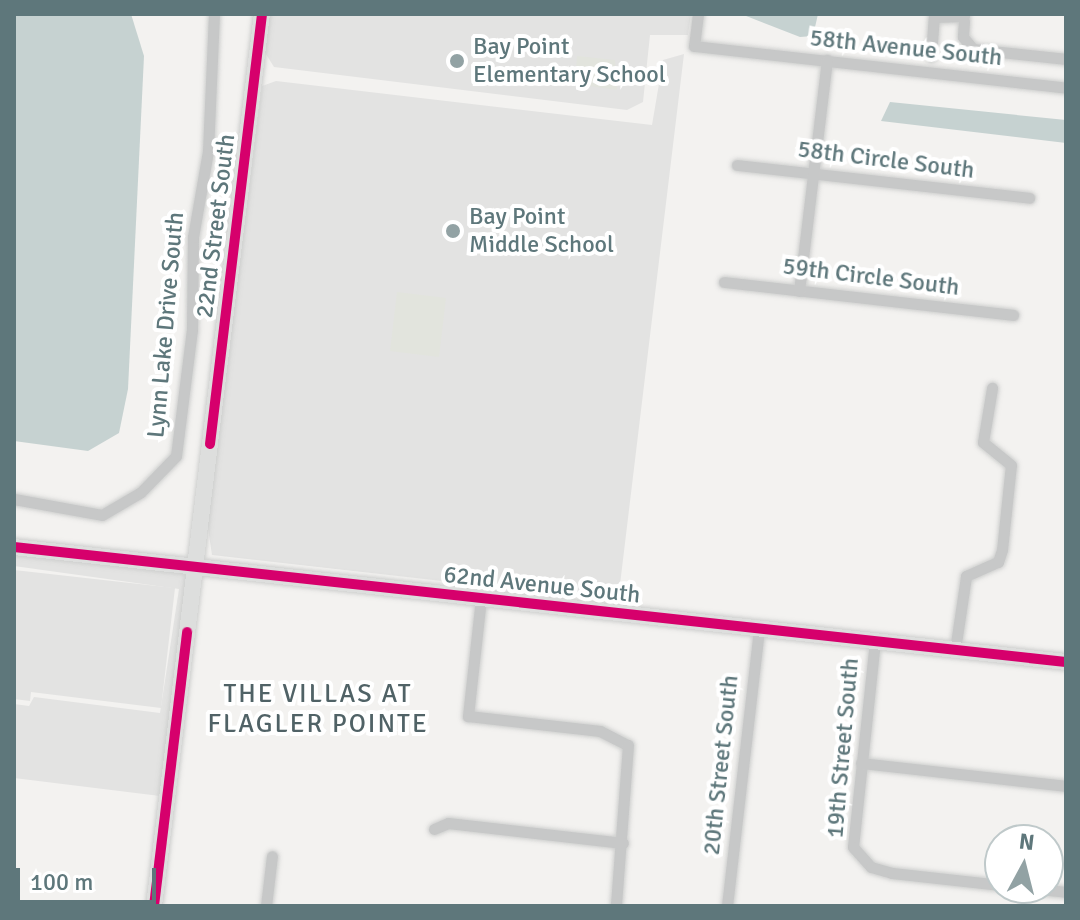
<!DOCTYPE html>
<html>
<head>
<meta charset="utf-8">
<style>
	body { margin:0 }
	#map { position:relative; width:1080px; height:920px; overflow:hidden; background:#f3f2f0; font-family:Signika,sans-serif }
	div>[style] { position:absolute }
	.built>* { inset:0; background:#e3e3e2 }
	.green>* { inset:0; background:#e2e4dd }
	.water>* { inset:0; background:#c6d2d1 }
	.roads { filter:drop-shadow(0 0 2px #cecfce) drop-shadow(0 0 2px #cecfce) }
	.street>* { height:11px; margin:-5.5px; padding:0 5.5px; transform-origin:5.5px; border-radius:5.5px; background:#c7c8c8 }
	.secondary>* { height:16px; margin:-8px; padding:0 8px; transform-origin:8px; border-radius:8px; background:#dddedd }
	.cycleway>* { height:10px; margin:-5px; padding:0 5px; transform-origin:5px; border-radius:5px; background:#d6006c }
	.dots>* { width:22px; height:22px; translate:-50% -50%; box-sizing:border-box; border:4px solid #fff; border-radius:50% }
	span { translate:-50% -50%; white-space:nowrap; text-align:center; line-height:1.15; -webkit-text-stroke:8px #fff; paint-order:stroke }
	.poi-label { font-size:24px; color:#5e777b }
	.left { translate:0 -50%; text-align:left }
	.street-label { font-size:24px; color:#5e777b }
	.neighbourhood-label { font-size:26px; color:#506266; letter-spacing:2px }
	.frame { position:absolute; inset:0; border:16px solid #5e777b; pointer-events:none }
	.north { position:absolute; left:984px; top:824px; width:80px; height:80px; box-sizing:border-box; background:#fff; border:2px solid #bfc9ca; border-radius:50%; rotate:7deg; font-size:22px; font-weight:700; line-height:32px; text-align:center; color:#5e777b }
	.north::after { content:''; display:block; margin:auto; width:28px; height:36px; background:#92a2a4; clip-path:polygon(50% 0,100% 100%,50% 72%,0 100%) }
	.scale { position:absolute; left:16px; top:868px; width:140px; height:36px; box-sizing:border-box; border:4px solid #5e777b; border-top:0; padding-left:10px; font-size:24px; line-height:28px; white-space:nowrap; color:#5e777b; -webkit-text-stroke:6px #fff; paint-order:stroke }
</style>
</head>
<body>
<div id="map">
	<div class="built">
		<div style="clip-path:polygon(269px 14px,691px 14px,688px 35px,650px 35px,643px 102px,627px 110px,274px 67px,264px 51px)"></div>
		<div style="clip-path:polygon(684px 54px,618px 601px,212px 555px,207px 521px,262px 86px,276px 81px,652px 125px,663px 60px)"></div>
		<div style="clip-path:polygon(14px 553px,190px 573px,160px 796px,14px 778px,14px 704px,29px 706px,34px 697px,160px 713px,179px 589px,14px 566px)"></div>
		<div style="clip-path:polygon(14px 570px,175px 588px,161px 708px,31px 692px,30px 701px,14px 699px)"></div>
	</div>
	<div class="green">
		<div style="clip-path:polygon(577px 56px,615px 60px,617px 90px,589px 86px,590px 70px,576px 68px)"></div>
		<div style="clip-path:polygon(397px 292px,446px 298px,439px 357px,390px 351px)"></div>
	</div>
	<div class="water">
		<div style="clip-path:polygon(14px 14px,131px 14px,144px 56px,128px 389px,119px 433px,88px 451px,14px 441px)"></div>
		<div style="clip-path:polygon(741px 14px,818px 14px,813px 36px,800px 37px)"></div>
		<div style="clip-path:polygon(890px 102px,1066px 120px,1066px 143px,881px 121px)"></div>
	</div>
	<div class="roads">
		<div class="street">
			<div style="left:698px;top:14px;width:32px;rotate:97deg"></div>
			<div style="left:694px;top:46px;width:374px;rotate:6.4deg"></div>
			<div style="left:934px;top:17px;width:30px;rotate:-2deg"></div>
			<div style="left:964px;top:21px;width:16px;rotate:94deg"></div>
			<div style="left:963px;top:37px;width:16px;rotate:50deg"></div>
			<div style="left:973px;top:49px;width:94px;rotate:6.1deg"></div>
			<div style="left:931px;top:56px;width:42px;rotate:-85.9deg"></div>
			<div style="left:737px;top:165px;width:294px;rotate:6.4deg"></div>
			<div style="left:724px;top:282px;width:291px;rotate:6.5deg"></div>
			<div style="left:799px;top:291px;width:233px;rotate:-83.1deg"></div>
			<div style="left:14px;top:499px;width:89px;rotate:10.3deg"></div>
			<div style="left:102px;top:515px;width:45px;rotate:-30.5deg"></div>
			<div style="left:141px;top:492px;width:50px;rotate:-45.8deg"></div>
			<div style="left:176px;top:456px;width:127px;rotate:-82.8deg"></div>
			<div style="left:192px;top:330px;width:93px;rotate:-89.4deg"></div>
			<div style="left:193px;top:237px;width:87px;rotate:-80.1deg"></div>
			<div style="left:208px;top:151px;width:137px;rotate:-87.5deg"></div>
			<div style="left:481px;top:598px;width:119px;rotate:96.3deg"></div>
			<div style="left:468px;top:716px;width:133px;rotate:6.5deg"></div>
			<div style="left:600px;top:731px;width:31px;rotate:27deg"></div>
			<div style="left:628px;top:745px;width:161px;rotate:94.3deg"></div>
			<div style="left:875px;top:641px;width:207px;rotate:96.1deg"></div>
			<div style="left:853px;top:847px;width:27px;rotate:48deg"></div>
			<div style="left:871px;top:867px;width:22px;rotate:16deg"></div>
			<div style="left:892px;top:873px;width:109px;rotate:6.3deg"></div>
			<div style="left:955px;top:650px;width:75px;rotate:-81.5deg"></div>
			<div style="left:966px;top:576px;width:35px;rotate:-24deg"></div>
			<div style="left:998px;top:562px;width:13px;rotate:-72deg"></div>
			<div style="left:1002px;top:550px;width:85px;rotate:-84deg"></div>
			<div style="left:1011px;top:465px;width:36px;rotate:-141deg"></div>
			<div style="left:983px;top:442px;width:55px;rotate:-80.5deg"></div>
			<div style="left:861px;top:763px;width:206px;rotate:6.4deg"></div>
			<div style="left:434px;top:829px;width:15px;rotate:-23deg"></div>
			<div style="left:448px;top:823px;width:176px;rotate:6.5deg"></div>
			<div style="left:1029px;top:888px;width:37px;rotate:6deg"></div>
			<div style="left:266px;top:906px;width:50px;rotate:-83.2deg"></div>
			<div style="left:727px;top:906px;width:280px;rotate:-83.4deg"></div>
		</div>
		<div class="secondary">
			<div style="left:14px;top:547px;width:1058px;rotate:6.24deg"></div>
			<div style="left:154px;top:906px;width:899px;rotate:-83.1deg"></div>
		</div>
	</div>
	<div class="cycleway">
		<div style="left:210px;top:444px;width:433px;rotate:-83.1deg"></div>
		<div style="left:14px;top:547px;width:1058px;rotate:6.24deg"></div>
		<div style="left:154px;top:906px;width:276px;rotate:-83.1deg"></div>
	</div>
	<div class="dots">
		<div style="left:457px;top:61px;background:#92a2a4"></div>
		<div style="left:453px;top:231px;background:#92a2a4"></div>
	</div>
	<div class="poi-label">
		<span class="left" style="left:473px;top:61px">Bay Point<br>Elementary School</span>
		<span class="left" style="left:469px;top:231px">Bay Point<br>Middle School</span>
	</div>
	<div class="street-label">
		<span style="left:906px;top:48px;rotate:6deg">58th Avenue South</span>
		<span style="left:886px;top:160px;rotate:7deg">58th Circle South</span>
		<span style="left:216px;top:226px;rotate:-83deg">22nd Street South</span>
		<span style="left:871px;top:277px;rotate:7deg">59th Circle South</span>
		<span style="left:166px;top:325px;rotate:-85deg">Lynn Lake Drive South</span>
		<span style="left:542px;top:585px;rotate:6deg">62nd Avenue South</span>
		<span style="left:843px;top:748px;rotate:-85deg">19th Street South</span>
		<span style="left:721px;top:765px;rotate:-84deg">20th Street South</span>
	</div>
	<div class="neighbourhood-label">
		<span style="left:318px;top:710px">THE VILLAS AT<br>FLAGLER POINTE</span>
	</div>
	<div class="frame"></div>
	<div class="north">N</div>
	<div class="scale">100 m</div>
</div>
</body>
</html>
